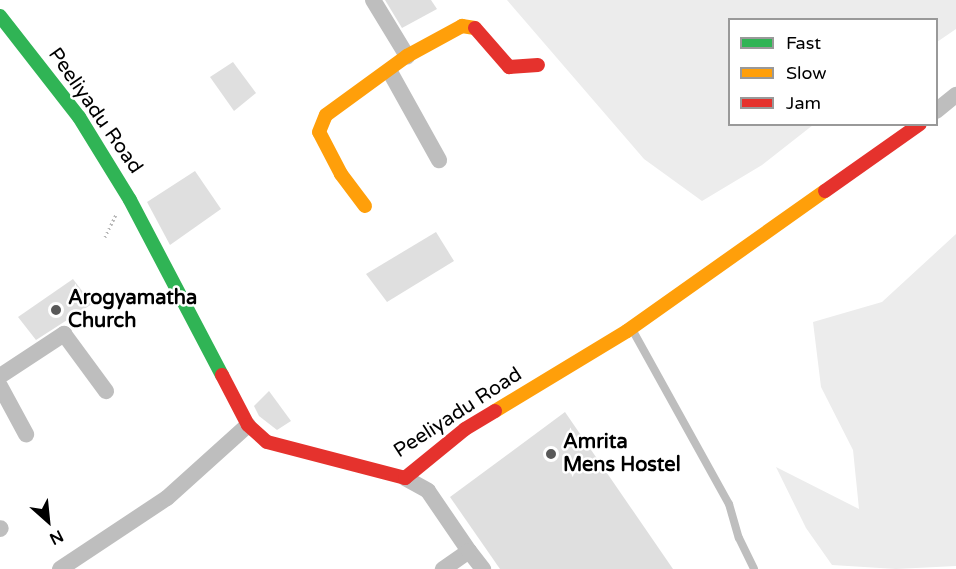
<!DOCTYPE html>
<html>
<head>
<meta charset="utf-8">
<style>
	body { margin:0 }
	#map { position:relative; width:956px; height:569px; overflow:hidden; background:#fff; font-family:"Varela Round",sans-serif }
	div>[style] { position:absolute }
	.green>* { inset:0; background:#ececec }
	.building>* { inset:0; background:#dfdfdf }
	.path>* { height:3px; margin-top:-1.5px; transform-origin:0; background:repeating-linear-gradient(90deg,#b9b9b9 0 1.5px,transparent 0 4.5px) }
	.lane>* { height:8px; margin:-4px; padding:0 4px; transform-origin:4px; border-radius:4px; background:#bebebe }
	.street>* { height:16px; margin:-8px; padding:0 8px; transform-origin:8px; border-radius:8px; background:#bebebe }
	.fast>* { height:14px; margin:-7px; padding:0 7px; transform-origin:7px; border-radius:7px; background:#30b455 }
	.slow>* { height:14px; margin:-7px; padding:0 7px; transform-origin:7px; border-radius:7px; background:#ff9f0a }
	.jam>* { height:14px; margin:-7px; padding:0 7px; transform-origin:7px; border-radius:7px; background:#e5322d }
	.dots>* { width:16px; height:16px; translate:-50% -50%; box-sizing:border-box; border:3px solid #fff; border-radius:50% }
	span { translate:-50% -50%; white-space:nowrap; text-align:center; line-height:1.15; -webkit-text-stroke:5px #fff; paint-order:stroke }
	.street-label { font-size:20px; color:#000 }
	.poi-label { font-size:20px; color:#000; font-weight:700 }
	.left { translate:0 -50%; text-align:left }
	.legend { position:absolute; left:728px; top:18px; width:210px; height:108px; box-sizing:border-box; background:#fff; border:2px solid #999; margin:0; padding:8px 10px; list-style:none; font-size:18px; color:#000 }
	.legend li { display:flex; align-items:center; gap:12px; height:30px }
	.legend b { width:30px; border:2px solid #999 }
	.north { position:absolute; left:18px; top:491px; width:60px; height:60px; -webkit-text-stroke:4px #fff; paint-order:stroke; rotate:153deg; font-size:16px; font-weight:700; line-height:24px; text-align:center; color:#000 }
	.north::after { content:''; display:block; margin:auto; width:21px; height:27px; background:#000; clip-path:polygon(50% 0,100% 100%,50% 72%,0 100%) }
</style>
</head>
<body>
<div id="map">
	<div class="green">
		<div style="clip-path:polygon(507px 0,956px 0,956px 29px,937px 42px,936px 20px,730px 20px,730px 124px,813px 125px,762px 165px,702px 201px,644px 159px)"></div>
		<div style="clip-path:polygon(956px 234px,956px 566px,896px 569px,832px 565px,806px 528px,776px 467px,859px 509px,853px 450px,821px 387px,813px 322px,882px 302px)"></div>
	</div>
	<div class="building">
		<div style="clip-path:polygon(385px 0,431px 0,437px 9px,402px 28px)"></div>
		<div style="clip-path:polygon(233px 62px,256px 93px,234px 111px,210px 77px)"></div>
		<div style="clip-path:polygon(195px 171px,221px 209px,170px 245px,147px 202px)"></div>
		<div style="clip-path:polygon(436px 232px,454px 261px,387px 302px,366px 274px)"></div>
		<div style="clip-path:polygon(73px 279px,92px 304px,36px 340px,18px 317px)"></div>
		<div style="clip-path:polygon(269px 391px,291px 421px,277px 430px,259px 416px,254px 406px)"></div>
		<div style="clip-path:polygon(565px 412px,673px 569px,500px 569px,450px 497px)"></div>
	</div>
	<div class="path">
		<div style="left:105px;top:237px;width:25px;rotate:-64deg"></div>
	</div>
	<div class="lane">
		<div style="left:633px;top:331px;width:198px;rotate:61deg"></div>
		<div style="left:729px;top:504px;width:35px;rotate:74deg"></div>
		<div style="left:739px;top:538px;width:34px;rotate:64deg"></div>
	</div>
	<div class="street">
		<div style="left:373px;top:0;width:66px;rotate:58.7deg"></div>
		<div style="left:390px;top:72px;width:101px;rotate:60.9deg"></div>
		<div style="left:936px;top:111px;width:26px;rotate:-39deg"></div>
		<div style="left:0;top:376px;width:77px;rotate:-33.3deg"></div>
		<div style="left:64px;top:334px;width:71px;rotate:53.6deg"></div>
		<div style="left:0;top:386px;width:55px;rotate:61.6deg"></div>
		<div style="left:405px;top:478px;width:26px;rotate:29deg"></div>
		<div style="left:428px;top:491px;width:73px;rotate:55.7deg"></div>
		<div style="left:469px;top:551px;width:32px;rotate:145deg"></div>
		<div style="left:0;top:529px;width:1px;rotate:-45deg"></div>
		<div style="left:469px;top:551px;width:23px;rotate:52deg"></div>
		<div style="left:60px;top:569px;width:128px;rotate:-33.6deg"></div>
		<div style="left:167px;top:498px;width:109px;rotate:-42deg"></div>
	</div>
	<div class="fast">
		<div style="left:0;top:16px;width:128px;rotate:52deg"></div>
		<div style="left:79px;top:117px;width:97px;rotate:58.4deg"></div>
		<div style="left:130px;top:200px;width:198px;rotate:62.3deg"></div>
	</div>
	<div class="slow">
		<div style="left:365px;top:206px;width:40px;rotate:-127deg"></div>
		<div style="left:341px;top:174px;width:47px;rotate:-117.6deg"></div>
		<div style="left:319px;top:132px;width:18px;rotate:-68deg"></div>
		<div style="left:326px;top:115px;width:100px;rotate:-36.1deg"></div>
		<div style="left:407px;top:56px;width:63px;rotate:-28.6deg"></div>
		<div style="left:462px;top:26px;width:13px;rotate:9deg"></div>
		<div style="left:495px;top:411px;width:154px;rotate:-31.2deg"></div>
		<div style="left:627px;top:331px;width:242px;rotate:-35.3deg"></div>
	</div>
	<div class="jam">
		<div style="left:475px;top:28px;width:52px;rotate:48.9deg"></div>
		<div style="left:509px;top:67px;width:29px;rotate:-4deg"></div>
		<div style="left:825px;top:191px;width:116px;rotate:-35.2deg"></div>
		<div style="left:222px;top:375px;width:56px;rotate:62.5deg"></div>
		<div style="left:248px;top:425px;width:25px;rotate:42deg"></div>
		<div style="left:267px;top:442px;width:143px;rotate:14.6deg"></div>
		<div style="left:405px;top:478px;width:77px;rotate:-39.2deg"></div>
		<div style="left:465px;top:429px;width:35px;rotate:-31deg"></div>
	</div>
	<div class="dots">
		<div style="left:56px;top:310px;background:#595959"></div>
		<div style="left:551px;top:454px;background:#595959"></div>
	</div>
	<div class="street-label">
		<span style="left:95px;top:111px;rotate:55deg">Peeliyadu Road</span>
		<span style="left:458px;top:413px;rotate:-33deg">Peeliyadu Road</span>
	</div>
	<div class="poi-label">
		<span class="left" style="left:68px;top:310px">Arogyamatha<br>Church</span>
		<span class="left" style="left:563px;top:454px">Amrita<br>Mens Hostel</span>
	</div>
	<ul class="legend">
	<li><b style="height:8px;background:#30b455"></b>Fast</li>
	<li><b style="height:8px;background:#ff9f0a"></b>Slow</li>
	<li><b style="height:8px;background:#e5322d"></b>Jam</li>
	</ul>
	<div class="north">N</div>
</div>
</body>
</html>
